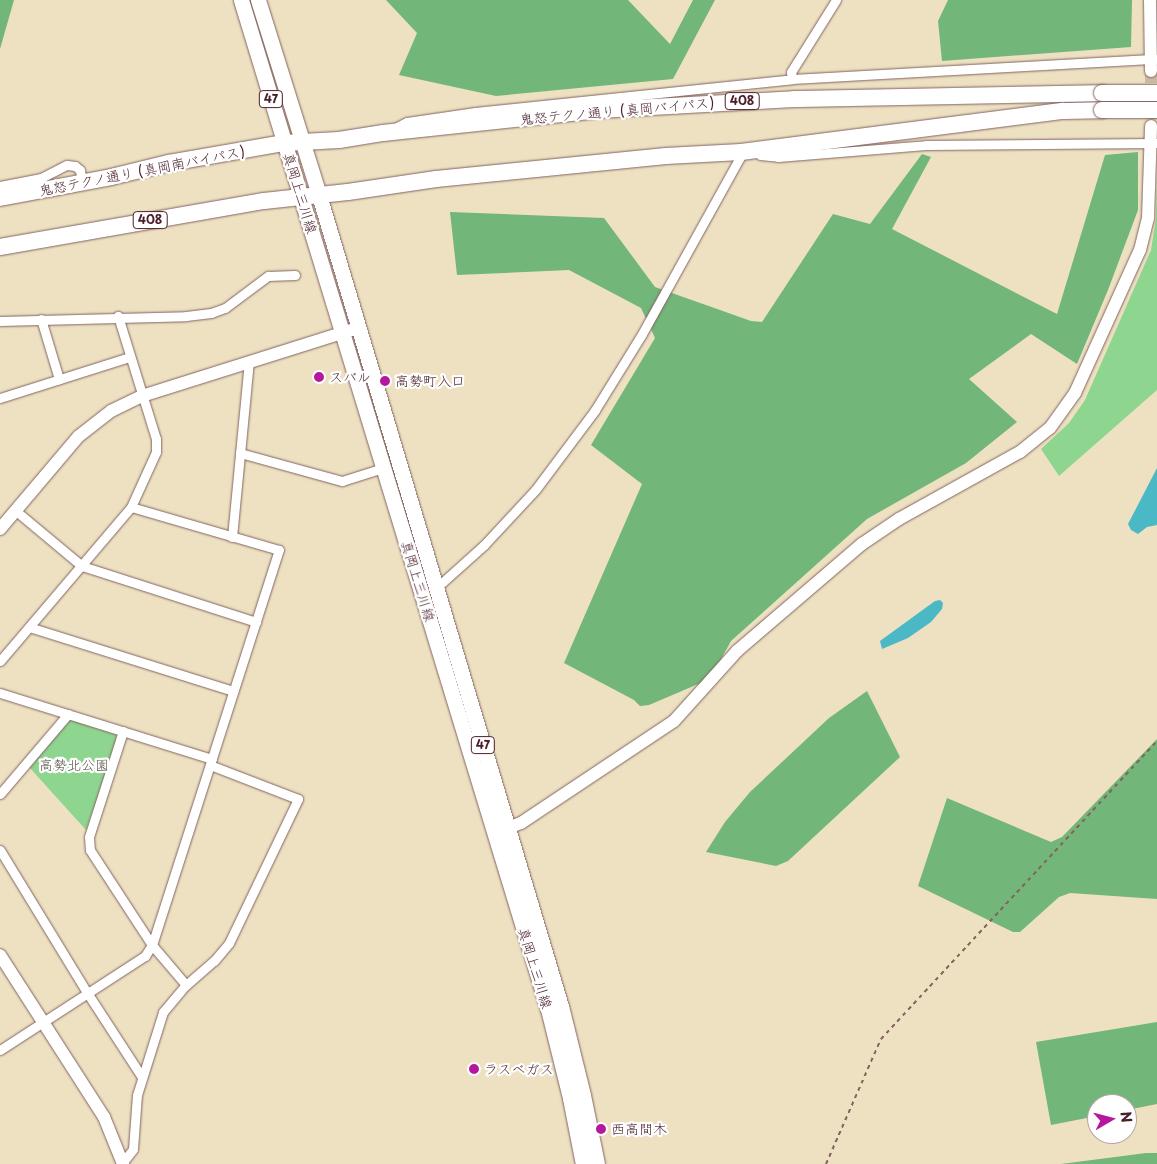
<!DOCTYPE html>
<html>
<head>
<meta charset="utf-8">
<style>
	body { margin:0 }
	#map { position:relative; width:1157px; height:1164px; overflow:hidden; background:#ede1c2; font-family:"Playpen Sans","Klee One",sans-serif }
	div>[style] { position:absolute }
	.green>* { inset:0; background:#8ed590 }
	.forest>* { inset:0; background:#72b67a }
	.water>* { inset:0; background:#4bb8c5 }
	.secondary-tunnel>* { height:12px; margin-top:-6px; transform-origin:0; background:repeating-linear-gradient(90deg,#ccbaa4 0 12px,transparent 0 18px) }
	.path>* { height:2px; margin-top:-1px; transform-origin:0; background:repeating-linear-gradient(90deg,#836360 0 4px,transparent 0 8px) }
	.roads { filter:drop-shadow(0 0 1px #836360) drop-shadow(0 0 1px #836360) }
	.street>* { height:9px; margin:-4.5px; padding:0 4.5px; transform-origin:4.5px; border-radius:4.5px; background:#fff }
	.secondary>* { height:12px; margin:-6px; padding:0 6px; transform-origin:6px; border-radius:6px; background:#fff }
	.primary>* { height:15px; margin:-7.5px; padding:0 7.5px; transform-origin:7.5px; border-radius:7.5px; background:#fff }
	.highway>* { height:16px; margin:-8px; padding:0 8px; transform-origin:8px; border-radius:8px; background:#fff }
	.bridges { filter:drop-shadow(0 0 1px #836360) drop-shadow(0 0 1px #836360) }
	.highway-bridge>* { height:16px; margin:-8px; padding:0 8px; transform-origin:8px; border-radius:8px; background:#fff }
	.dots>* { width:14px; height:14px; translate:-50% -50%; box-sizing:border-box; border:2px solid #fff; border-radius:50% }
	span { translate:-50% -50%; white-space:nowrap; text-align:center; line-height:1.15; -webkit-text-stroke:4.5px #fff; paint-order:stroke }
	.shield-label span { padding:1px 4px; background:#fff; border:1px solid; border-radius:4px; -webkit-text-stroke-width:0 }
	.shield-label { font-size:12px; color:#4a1f2b; font-weight:700 }
	.street-label { font-size:14px; color:#4a1f2b }
	.poi-label { font-size:14px; color:#4a1f2b }
	.left { translate:0 -50%; text-align:left }
	.park-label { font-size:14px; color:#5e5649 }
	.north { position:absolute; left:1087px; top:1094px; width:50px; height:50px; box-sizing:border-box; background:#fff; border:1px solid #b7a5aa; border-radius:50%; rotate:82deg; font-size:14px; font-weight:700; line-height:20px; text-align:center; color:#4a1f2b }
	.north::after { content:''; display:block; margin:auto; width:18px; height:22px; background:#b5179e; clip-path:polygon(50% 0,100% 100%,50% 72%,0 100%) }
</style>
</head>
<body>
<div id="map">
	<div class="green">
		<div style="clip-path:polygon(1157px 182px,1157px 390px,1059px 476px,1041px 449px,1069px 423px,1085px 400px,1151px 250px,1156px 218px)"></div>
		<div style="clip-path:polygon(72px 719px,116px 735px,116px 746px,86px 830px,29px 767px,67px 720px)"></div>
	</div>
	<div class="forest">
		<div style="clip-path:polygon(0 0,14px 0,0 49px)"></div>
		<div style="clip-path:polygon(386px 0,628px 0,670px 44px,693px 0,715px 0,673px 79px,496px 96px,399px 75px,417px 33px)"></div>
		<div style="clip-path:polygon(948px 0,1132px 0,1131px 47px,942px 61px,938px 21px)"></div>
		<div style="clip-path:polygon(1138px 152px,1138px 210px,1108px 290px,1077px 364px,1031px 334px,969px 379px,1017px 422px,966px 463px,867px 519px,731px 641px,710px 679px,649px 705px,640px 706px,634px 700px,564px 663px,642px 484px,591px 445px,655px 338px,641px 308px,569px 270px,457px 275px,450px 212px,604px 218px,655px 287px,751px 321px,762px 322px,833px 214px,870px 224px,922px 154px,931px 157px,892px 229px,1057px 314px,1105px 155px)"></div>
		<div style="clip-path:polygon(867px 691px,900px 757px,788px 861px,776px 866px,706px 852px,725px 822px,750px 792px,829px 718px)"></div>
		<div style="clip-path:polygon(1157px 739px,1157px 899px,1070px 893px,1059px 897px,1020px 932px,1013px 932px,918px 886px,947px 798px,1051px 842px,1062px 837px)"></div>
		<div style="clip-path:polygon(1157px 1022px,1157px 1104px,1127px 1110px,1127px 1104px,1097px 1104px,1097px 1116px,1051px 1125px,1036px 1042px)"></div>
		<div style="clip-path:polygon(1146px 1153px,1157px 1153px,1157px 1164px,1061px 1164px)"></div>
	</div>
	<div class="water">
		<div style="clip-path:polygon(1157px 468px,1157px 525px,1147px 527px,1138px 534px,1131px 530px,1128px 524px)"></div>
		<div style="clip-path:polygon(940px 600px,943px 603px,942px 609px,931px 622px,908px 638px,882px 649px,880px 641px,935px 601px)"></div>
	</div>
	<div class="secondary-tunnel">
		<div style="left:1151px;top:71px;width:55px;rotate:90deg"></div>
	</div>
	<div class="path">
		<div style="left:826px;top:1164px;width:137px;rotate:-66.3deg"></div>
		<div style="left:881px;top:1039px;width:406px;rotate:-47.2deg"></div>
	</div>
	<div class="roads">
		<div class="street">
			<div style="left:792px;top:79px;width:7px;rotate:-98deg"></div>
			<div style="left:791px;top:72px;width:85px;rotate:-58deg"></div>
			<div style="left:395px;top:128px;width:13px;rotate:-27deg"></div>
			<div style="left:407px;top:122px;width:69px;rotate:-8.4deg"></div>
			<div style="left:475px;top:112px;width:319px;rotate:-5.9deg"></div>
			<div style="left:792px;top:79px;width:364px;rotate:-3.2deg"></div>
			<div style="left:760px;top:155px;width:18px;rotate:6deg"></div>
			<div style="left:778px;top:157px;width:148px;rotate:-4.6deg"></div>
			<div style="left:926px;top:145px;width:231px;rotate:-0.5deg"></div>
			<div style="left:0;top:186px;width:42px;rotate:-11deg"></div>
			<div style="left:41px;top:178px;width:29px;rotate:-27deg"></div>
			<div style="left:67px;top:165px;width:8px;rotate:7deg"></div>
			<div style="left:75px;top:166px;width:6px;rotate:39deg"></div>
			<div style="left:80px;top:170px;width:12px;rotate:81deg"></div>
			<div style="left:41px;top:319px;width:63px;rotate:73.3deg"></div>
			<div style="left:0;top:321px;width:186px;rotate:-1.5deg"></div>
			<div style="left:186px;top:316px;width:25px;rotate:-7deg"></div>
			<div style="left:211px;top:313px;width:15px;rotate:-20deg"></div>
			<div style="left:225px;top:308px;width:54px;rotate:-36.7deg"></div>
			<div style="left:268px;top:276px;width:27px;rotate:-2deg"></div>
			<div style="left:0;top:398px;width:135px;rotate:-17.6deg"></div>
			<div style="left:240px;top:453px;width:106px;rotate:15.4deg"></div>
			<div style="left:342px;top:481px;width:43px;rotate:-17.6deg"></div>
			<div style="left:16px;top:511px;width:86px;rotate:39.8deg"></div>
			<div style="left:82px;top:566px;width:183px;rotate:17.8deg"></div>
			<div style="left:232px;top:537px;width:176px;rotate:-84.5deg"></div>
			<div style="left:435px;top:589px;width:66px;rotate:-41.9deg"></div>
			<div style="left:484px;top:545px;width:76px;rotate:-47.1deg"></div>
			<div style="left:536px;top:489px;width:99px;rotate:-53.2deg"></div>
			<div style="left:595px;top:410px;width:89px;rotate:-58.3deg"></div>
			<div style="left:642px;top:334px;width:208px;rotate:-61deg"></div>
			<div style="left:29px;top:627px;width:214px;rotate:17.4deg"></div>
			<div style="left:0;top:661px;width:202px;rotate:-49.6deg"></div>
			<div style="left:131px;top:507px;width:60px;rotate:-65.6deg"></div>
			<div style="left:156px;top:452px;width:13px;rotate:-90deg"></div>
			<div style="left:156px;top:439px;width:129px;rotate:-107.2deg"></div>
			<div style="left:0;top:693px;width:222px;rotate:17.3deg"></div>
			<div style="left:123px;top:731px;width:111px;rotate:107.8deg"></div>
			<div style="left:89px;top:837px;width:13px;rotate:86deg"></div>
			<div style="left:90px;top:850px;width:113px;rotate:56.9deg"></div>
			<div style="left:152px;top:945px;width:52px;rotate:49.6deg"></div>
			<div style="left:0;top:794px;width:105px;rotate:-49.6deg"></div>
			<div style="left:0;top:850px;width:169px;rotate:58.6deg"></div>
			<div style="left:88px;top:994px;width:99px;rotate:57deg"></div>
			<div style="left:0;top:1050px;width:173px;rotate:-33deg"></div>
			<div style="left:145px;top:956px;width:13px;rotate:-58deg"></div>
			<div style="left:152px;top:945px;width:415px;rotate:-72.2deg"></div>
			<div style="left:279px;top:550px;width:154px;rotate:-163.8deg"></div>
			<div style="left:123px;top:1162px;width:16px;rotate:-52deg"></div>
			<div style="left:133px;top:1149px;width:54px;rotate:-85.8deg"></div>
			<div style="left:137px;top:1095px;width:87px;rotate:-72.6deg"></div>
			<div style="left:163px;top:1012px;width:35px;rotate:-50deg"></div>
			<div style="left:186px;top:985px;width:37px;rotate:-41deg"></div>
			<div style="left:214px;top:961px;width:23px;rotate:-50deg"></div>
			<div style="left:229px;top:943px;width:160px;rotate:-64.4deg"></div>
			<div style="left:298px;top:799px;width:94px;rotate:-158.9deg"></div>
		</div>
		<div class="secondary">
			<div style="left:1150px;top:0;width:71px;rotate:89.2deg"></div>
			<div style="left:0;top:529px;width:122px;rotate:-49.7deg"></div>
			<div style="left:79px;top:436px;width:41px;rotate:-38deg"></div>
			<div style="left:111px;top:411px;width:34px;rotate:-26deg"></div>
			<div style="left:142px;top:396px;width:226px;rotate:-17.5deg"></div>
			<div style="left:499px;top:831px;width:23px;rotate:-20deg"></div>
			<div style="left:521px;top:823px;width:184px;rotate:-33.7deg"></div>
			<div style="left:674px;top:721px;width:94px;rotate:-48deg"></div>
			<div style="left:737px;top:651px;width:165px;rotate:-40.6deg"></div>
			<div style="left:862px;top:544px;width:45px;rotate:-34deg"></div>
			<div style="left:899px;top:519px;width:138px;rotate:-29deg"></div>
			<div style="left:1020px;top:452px;width:38px;rotate:-39deg"></div>
			<div style="left:1050px;top:428px;width:43px;rotate:-54.5deg"></div>
			<div style="left:1075px;top:393px;width:157px;rotate:-65.6deg"></div>
			<div style="left:1140px;top:250px;width:33px;rotate:-76deg"></div>
			<div style="left:1148px;top:218px;width:92px;rotate:-88.1deg"></div>
			<div style="left:0;top:955px;width:193px;rotate:57.3deg"></div>
			<div style="left:104px;top:1117px;width:51px;rotate:68deg"></div>
		</div>
		<div class="primary">
			<div style="left:241px;top:0;width:1055px;rotate:73.08deg"></div>
			<div style="left:548px;top:1009px;width:92px;rotate:76.1deg"></div>
			<div style="left:570px;top:1098px;width:67px;rotate:78.9deg"></div>
			<div style="left:258px;top:0;width:204px;rotate:72.6deg"></div>
			<div style="left:319px;top:195px;width:846px;rotate:73.39deg"></div>
			<div style="left:561px;top:1006px;width:92px;rotate:76.1deg"></div>
			<div style="left:583px;top:1095px;width:70px;rotate:78.5deg"></div>
		</div>
		<div class="highway">
			<div style="left:0;top:198px;width:113px;rotate:-10.7deg"></div>
			<div style="left:111px;top:177px;width:60px;rotate:-13.6deg"></div>
			<div style="left:169px;top:163px;width:117px;rotate:-9.9deg"></div>
			<div style="left:284px;top:143px;width:55px;rotate:-3.1deg"></div>
			<div style="left:339px;top:140px;width:45px;rotate:-9deg"></div>
			<div style="left:383px;top:133px;width:217px;rotate:-6.1deg"></div>
			<div style="left:599px;top:110px;width:195px;rotate:-3.2deg"></div>
			<div style="left:794px;top:99px;width:308px;rotate:-1.1deg"></div>
			<div style="left:0;top:247px;width:268px;rotate:-9.9deg"></div>
			<div style="left:264px;top:201px;width:84px;rotate:-6.1deg"></div>
			<div style="left:348px;top:192px;width:89px;rotate:-8.4deg"></div>
			<div style="left:436px;top:179px;width:231px;rotate:-5.7deg"></div>
			<div style="left:666px;top:156px;width:75px;rotate:-3.1deg"></div>
			<div style="left:741px;top:152px;width:325px;rotate:-7.3deg"></div>
			<div style="left:1063px;top:111px;width:39px;rotate:-1deg"></div>
		</div>
	</div>
	<div class="bridges">
		<div class="highway-bridge">
			<div style="left:1102px;top:93px;width:55px"></div>
			<div style="left:1102px;top:110px;width:55px"></div>
		</div>
	</div>
	<div class="dots">
		<div style="left:319px;top:377px;background:#b5179e"></div>
		<div style="left:385px;top:381px;background:#b5179e"></div>
		<div style="left:474px;top:1069px;background:#b5179e"></div>
		<div style="left:601px;top:1129px;background:#b5179e"></div>
	</div>
	<div class="shield-label">
		<span style="left:271px;top:99px">47</span>
		<span style="left:742px;top:101px">408</span>
		<span style="left:150px;top:220px">408</span>
		<span style="left:483px;top:745px">47</span>
	</div>
	<div class="street-label">
		<span style="left:617px;top:111px;rotate:-5deg">鬼怒テクノ通り (真岡バイパス)</span>
		<span style="left:142px;top:171px;rotate:-11deg">鬼怒テクノ通り (真岡南バイパス)</span>
		<span style="left:300px;top:193px;rotate:73deg">真岡上三川線</span>
		<span style="left:418px;top:581px;rotate:73deg">真岡上三川線</span>
		<span style="left:535px;top:968px;rotate:73deg">真岡上三川線</span>
	</div>
	<div class="poi-label">
		<span class="left" style="left:329px;top:377px">スバル</span>
		<span class="left" style="left:395px;top:381px">高勢町入口</span>
		<span class="left" style="left:484px;top:1069px">ラスベガス</span>
		<span class="left" style="left:611px;top:1129px">西高間木</span>
	</div>
	<div class="park-label">
		<span style="left:74px;top:765px">高勢北公園</span>
	</div>
	<div class="north">N</div>
</div>
</body>
</html>
